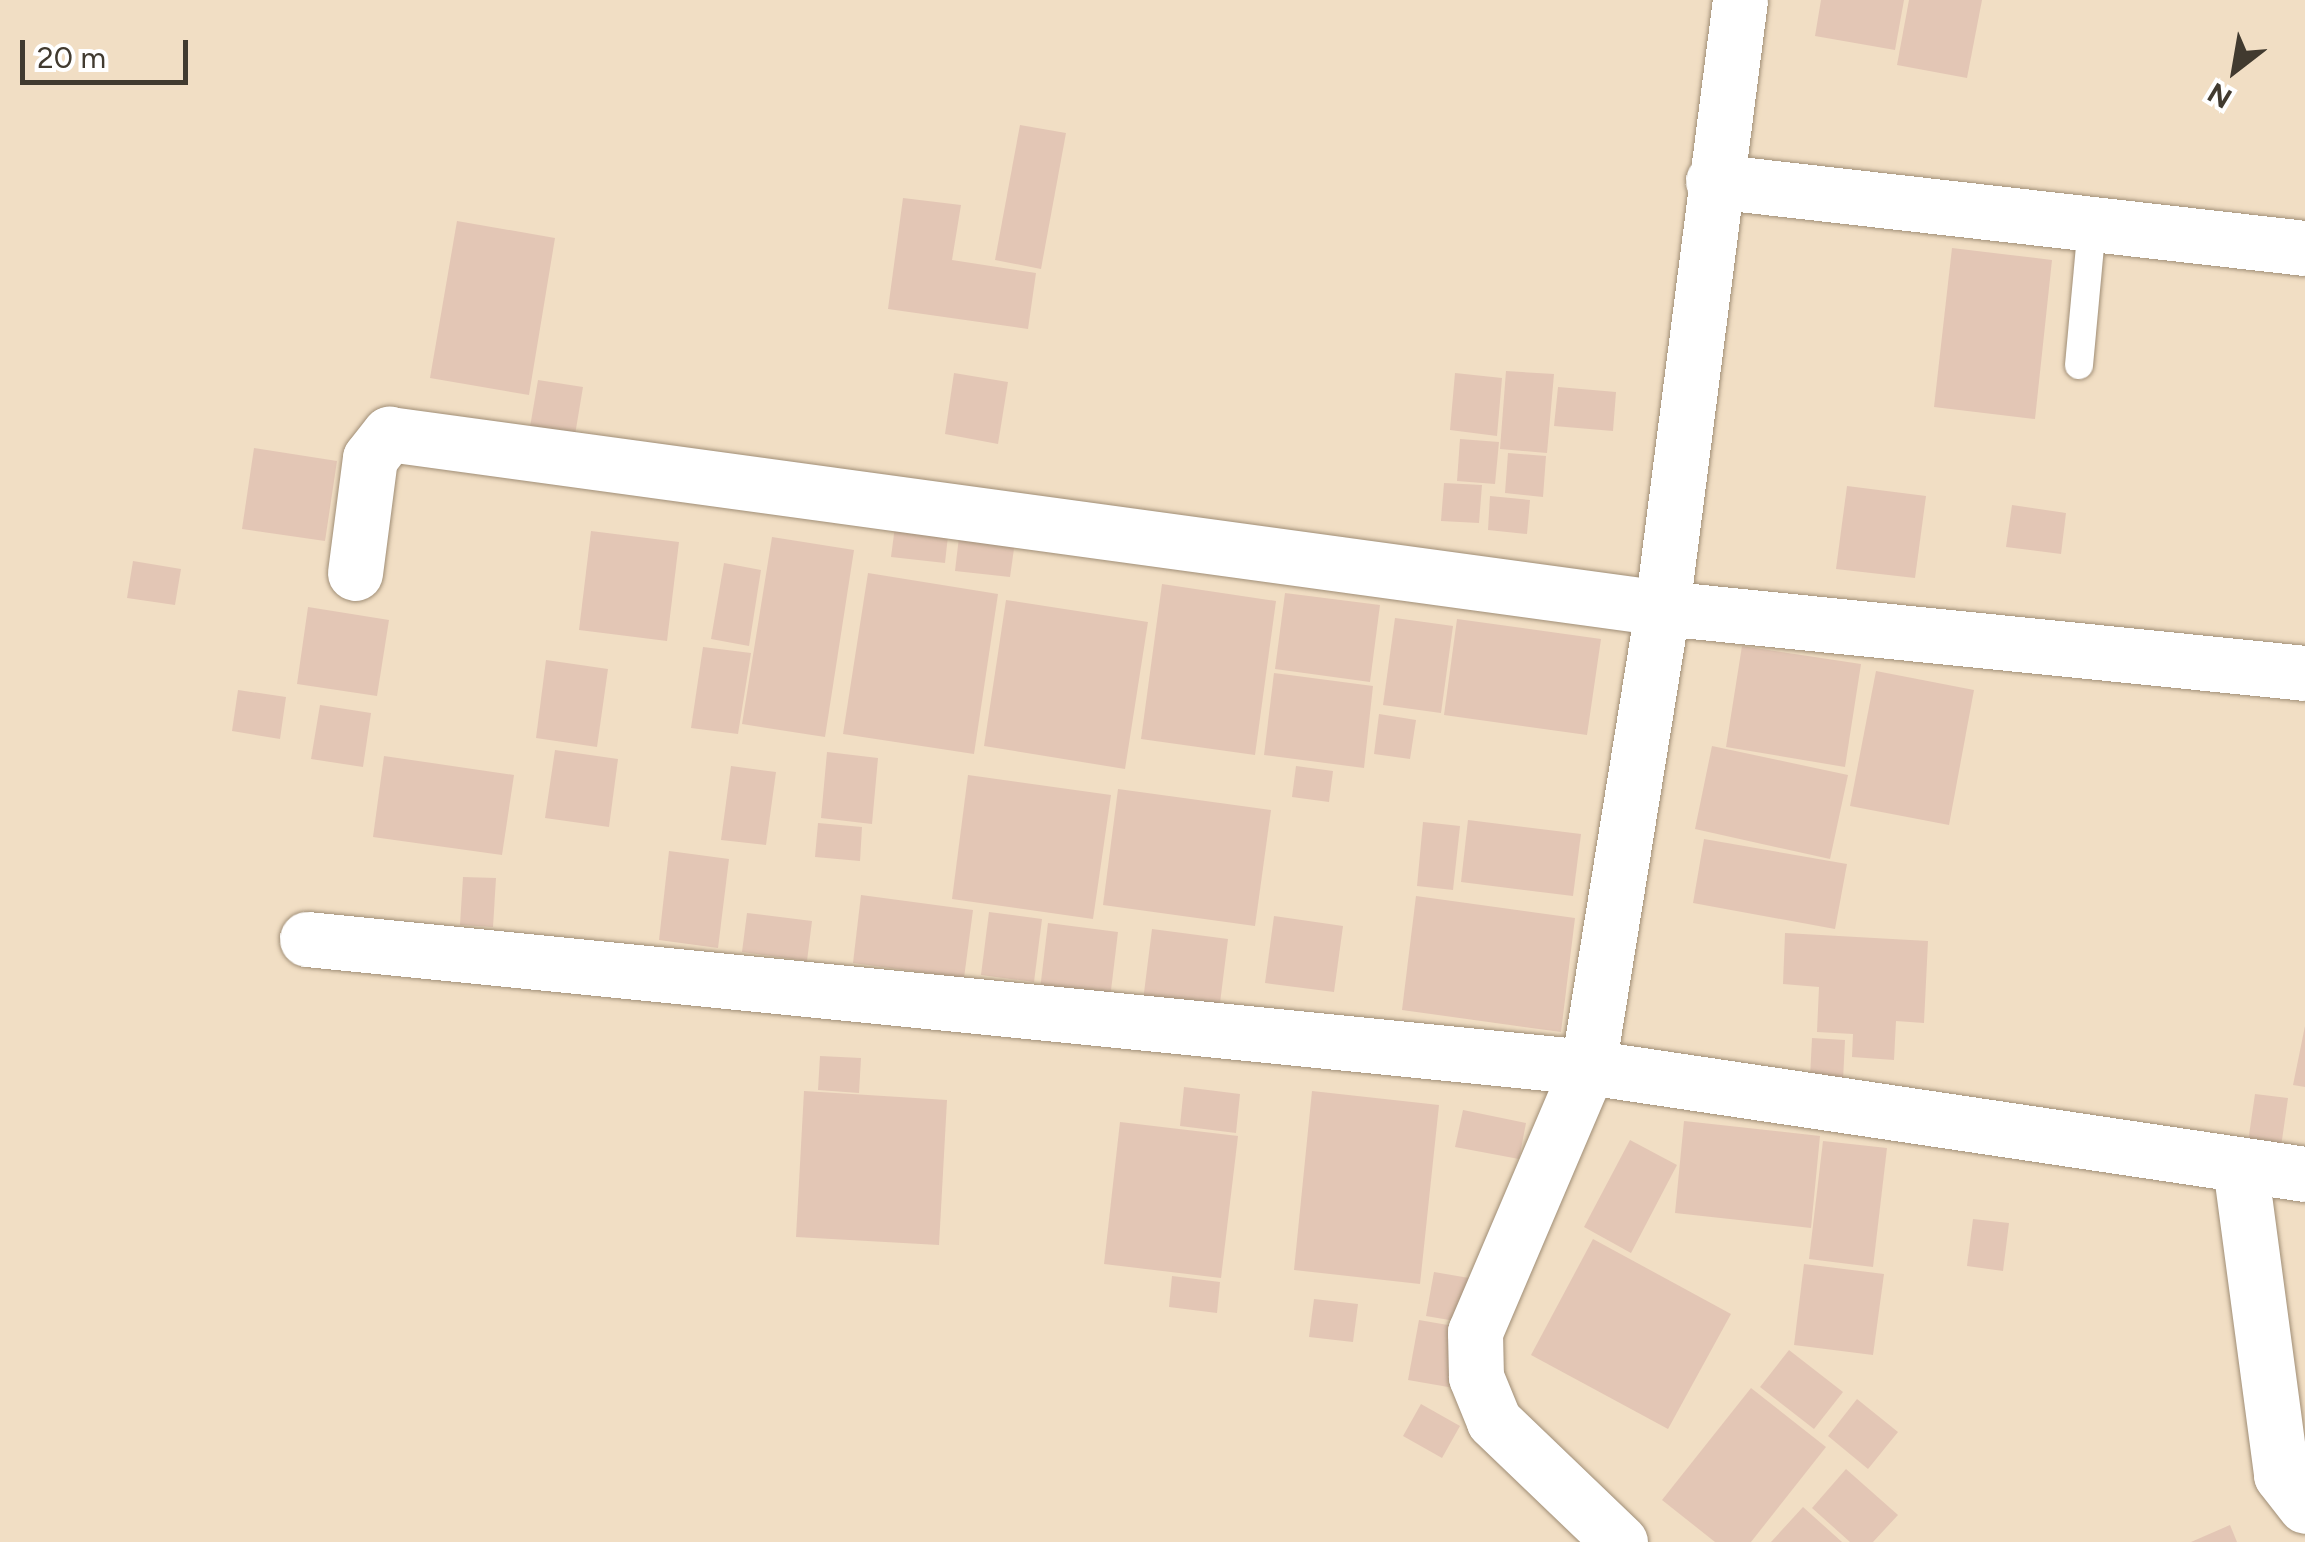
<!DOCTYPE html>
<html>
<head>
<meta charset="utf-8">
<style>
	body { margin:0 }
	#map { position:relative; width:2305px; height:1542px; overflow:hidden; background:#f1dec4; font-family:Figtree,sans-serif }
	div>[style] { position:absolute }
	.building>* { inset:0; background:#e3c6b5 }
	.roads { filter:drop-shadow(0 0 2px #a08e76) drop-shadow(0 0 2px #a08e76) }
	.lane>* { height:28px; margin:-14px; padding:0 14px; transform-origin:14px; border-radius:14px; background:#fff }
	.street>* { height:55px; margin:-27.5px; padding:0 27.5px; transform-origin:27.5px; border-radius:27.5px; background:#fff }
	span { translate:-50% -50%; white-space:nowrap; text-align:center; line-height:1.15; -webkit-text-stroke:8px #fff; paint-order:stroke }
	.north { position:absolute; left:2185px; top:20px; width:100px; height:100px; -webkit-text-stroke:8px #fff; paint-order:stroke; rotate:211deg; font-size:28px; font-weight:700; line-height:40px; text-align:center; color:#413a2f }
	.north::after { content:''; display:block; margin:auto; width:35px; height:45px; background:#413a2f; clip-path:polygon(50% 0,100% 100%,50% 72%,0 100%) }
	.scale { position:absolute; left:20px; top:40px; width:168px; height:45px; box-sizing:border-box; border:5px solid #413a2f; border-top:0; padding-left:12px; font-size:30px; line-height:35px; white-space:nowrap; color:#413a2f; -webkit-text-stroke:8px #fff; paint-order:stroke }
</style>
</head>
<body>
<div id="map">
	<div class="building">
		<div style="clip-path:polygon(1821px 0,1904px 0,1895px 50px,1815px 36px)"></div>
		<div style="clip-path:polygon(1909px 0,1982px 0,1967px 78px,1897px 65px)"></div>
		<div style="clip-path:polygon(1020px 125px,1066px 133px,1041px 269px,995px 260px)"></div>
		<div style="clip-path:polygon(903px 198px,961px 205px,952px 260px,1036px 273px,1028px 329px,888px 309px)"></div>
		<div style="clip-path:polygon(457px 221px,555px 238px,529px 395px,430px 378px)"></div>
		<div style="clip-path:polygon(1952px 248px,2052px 260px,2035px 419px,1934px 407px)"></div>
		<div style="clip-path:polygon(1506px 371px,1554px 374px,1547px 453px,1500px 449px)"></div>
		<div style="clip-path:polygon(954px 373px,1008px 382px,998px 444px,945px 434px)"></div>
		<div style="clip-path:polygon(1455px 373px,1502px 378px,1497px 436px,1450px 430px)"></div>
		<div style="clip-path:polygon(538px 380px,583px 387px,574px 441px,529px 433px)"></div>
		<div style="clip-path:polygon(1558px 387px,1616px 392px,1613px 431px,1554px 426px)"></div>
		<div style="clip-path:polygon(1460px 439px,1499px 442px,1495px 484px,1457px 481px)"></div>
		<div style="clip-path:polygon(254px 448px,337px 461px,325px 541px,242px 529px)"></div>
		<div style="clip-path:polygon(1508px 453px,1546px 456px,1543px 497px,1505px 493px)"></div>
		<div style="clip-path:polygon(1444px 483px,1482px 485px,1479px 523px,1441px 521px)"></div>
		<div style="clip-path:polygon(1847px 486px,1926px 496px,1915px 578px,1836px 569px)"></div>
		<div style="clip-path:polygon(1490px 496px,1530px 500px,1527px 534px,1488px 530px)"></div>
		<div style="clip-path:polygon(2012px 505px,2066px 513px,2061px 554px,2006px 547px)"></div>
		<div style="clip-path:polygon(897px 511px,950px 517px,945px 563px,891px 557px)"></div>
		<div style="clip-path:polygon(961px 520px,1017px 527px,1010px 577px,955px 571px)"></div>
		<div style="clip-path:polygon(591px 531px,679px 542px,667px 641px,579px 630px)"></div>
		<div style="clip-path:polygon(772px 537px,854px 550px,825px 737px,742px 724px)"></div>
		<div style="clip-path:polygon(133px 561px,181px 569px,175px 605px,127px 598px)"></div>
		<div style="clip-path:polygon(724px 563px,761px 570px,749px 646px,711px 639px)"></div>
		<div style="clip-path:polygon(868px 573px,998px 594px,974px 754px,843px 734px)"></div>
		<div style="clip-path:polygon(1162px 584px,1276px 601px,1255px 755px,1141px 739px)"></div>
		<div style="clip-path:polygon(1285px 593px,1380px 605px,1370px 682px,1275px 669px)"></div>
		<div style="clip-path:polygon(1006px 600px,1148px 622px,1125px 769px,984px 746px)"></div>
		<div style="clip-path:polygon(308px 607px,389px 620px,377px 696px,297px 684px)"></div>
		<div style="clip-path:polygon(1395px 618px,1453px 626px,1441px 713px,1383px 705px)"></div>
		<div style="clip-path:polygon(1457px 619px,1601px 639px,1587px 735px,1444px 715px)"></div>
		<div style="clip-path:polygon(1742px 646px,1861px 664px,1845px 767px,1726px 747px)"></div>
		<div style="clip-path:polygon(703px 647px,751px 653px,738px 734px,691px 728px)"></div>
		<div style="clip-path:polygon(546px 660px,608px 669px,597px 747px,536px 738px)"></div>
		<div style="clip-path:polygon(1876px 671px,1974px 690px,1949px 825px,1850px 806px)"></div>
		<div style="clip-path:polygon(1274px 673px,1373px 686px,1364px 768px,1264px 755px)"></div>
		<div style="clip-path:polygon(238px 690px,286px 697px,280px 739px,232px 731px)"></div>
		<div style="clip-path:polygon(320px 705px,371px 713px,363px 767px,311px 759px)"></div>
		<div style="clip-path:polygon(1379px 714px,1416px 720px,1410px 759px,1374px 754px)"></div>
		<div style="clip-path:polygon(1712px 746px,1848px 775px,1830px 859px,1695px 829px)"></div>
		<div style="clip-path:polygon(555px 750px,618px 759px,609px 827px,545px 818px)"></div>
		<div style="clip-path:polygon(827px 752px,878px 758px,872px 824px,821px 818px)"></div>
		<div style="clip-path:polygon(384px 756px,514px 775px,502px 855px,373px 837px)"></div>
		<div style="clip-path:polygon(731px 766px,776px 772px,766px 845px,721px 840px)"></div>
		<div style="clip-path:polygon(1296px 766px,1333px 771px,1329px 802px,1292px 797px)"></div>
		<div style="clip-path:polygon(968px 775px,1111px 795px,1093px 919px,952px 899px)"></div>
		<div style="clip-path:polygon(1118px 789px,1271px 810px,1255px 926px,1103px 905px)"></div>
		<div style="clip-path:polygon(1468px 820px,1581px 834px,1573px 896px,1461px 882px)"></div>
		<div style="clip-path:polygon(1423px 822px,1460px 826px,1453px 890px,1417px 886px)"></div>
		<div style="clip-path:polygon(818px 823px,862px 827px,860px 861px,815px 857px)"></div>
		<div style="clip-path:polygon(1704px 839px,1847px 864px,1835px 929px,1693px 903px)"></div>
		<div style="clip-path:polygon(669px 851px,729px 859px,718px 948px,659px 940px)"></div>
		<div style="clip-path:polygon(463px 877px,496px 878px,493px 927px,460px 925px)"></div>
		<div style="clip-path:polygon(861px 895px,973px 910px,964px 978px,853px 963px)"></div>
		<div style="clip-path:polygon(1416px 896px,1575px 918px,1561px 1032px,1402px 1010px)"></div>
		<div style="clip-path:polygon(989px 912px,1042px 919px,1034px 982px,981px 975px)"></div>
		<div style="clip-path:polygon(747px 913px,812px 921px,807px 961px,742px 952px)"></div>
		<div style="clip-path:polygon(1274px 916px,1343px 926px,1334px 992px,1265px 983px)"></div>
		<div style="clip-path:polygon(1048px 923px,1118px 932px,1109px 1007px,1039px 998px)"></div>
		<div style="clip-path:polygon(1152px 929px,1228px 939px,1218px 1019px,1142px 1009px)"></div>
		<div style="clip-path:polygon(1785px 933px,1928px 941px,1924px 1023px,1896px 1021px,1894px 1060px,1852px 1057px,1853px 1034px,1817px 1032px,1819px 987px,1783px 984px)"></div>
		<div style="clip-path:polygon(2305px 1026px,2305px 1087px,2293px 1085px)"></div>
		<div style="clip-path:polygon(1812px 1038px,1845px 1040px,1843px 1080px,1810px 1078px)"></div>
		<div style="clip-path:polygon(820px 1056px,861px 1058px,859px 1093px,818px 1090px)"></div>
		<div style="clip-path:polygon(1184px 1087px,1240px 1094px,1236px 1133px,1180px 1126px)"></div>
		<div style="clip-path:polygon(804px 1091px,947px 1100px,939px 1245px,796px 1237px)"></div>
		<div style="clip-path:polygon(1312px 1091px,1439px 1105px,1420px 1284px,1294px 1270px)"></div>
		<div style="clip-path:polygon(2255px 1094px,2288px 1098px,2281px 1147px,2248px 1142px)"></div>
		<div style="clip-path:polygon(1463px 1110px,1526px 1123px,1519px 1159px,1455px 1147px)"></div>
		<div style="clip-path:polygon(1684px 1121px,1820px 1136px,1811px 1228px,1675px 1213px)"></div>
		<div style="clip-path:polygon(1120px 1122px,1238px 1136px,1221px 1278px,1104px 1264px)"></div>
		<div style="clip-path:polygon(1630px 1140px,1677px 1165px,1631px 1253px,1584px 1227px)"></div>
		<div style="clip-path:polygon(1823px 1141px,1887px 1148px,1873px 1267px,1809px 1259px)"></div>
		<div style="clip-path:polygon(1973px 1219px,2009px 1223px,2003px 1271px,1967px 1266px)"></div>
		<div style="clip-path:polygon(1593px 1239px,1731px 1314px,1668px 1429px,1531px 1355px)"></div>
		<div style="clip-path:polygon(1804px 1264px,1884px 1274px,1873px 1355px,1794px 1345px)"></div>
		<div style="clip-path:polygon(1434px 1272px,1469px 1278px,1461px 1322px,1426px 1316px)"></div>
		<div style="clip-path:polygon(1172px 1276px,1220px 1282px,1217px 1313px,1169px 1307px)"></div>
		<div style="clip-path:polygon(1314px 1299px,1358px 1304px,1353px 1342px,1309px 1337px)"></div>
		<div style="clip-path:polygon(1419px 1320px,1465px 1328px,1454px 1388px,1408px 1380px)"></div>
		<div style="clip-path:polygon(1789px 1350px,1843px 1392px,1814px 1429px,1760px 1387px)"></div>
		<div style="clip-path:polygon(1751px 1388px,1826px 1447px,1751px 1542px,1715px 1542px,1662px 1500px)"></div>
		<div style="clip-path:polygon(1857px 1399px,1898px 1432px,1868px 1469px,1828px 1436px)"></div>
		<div style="clip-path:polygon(1421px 1404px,1460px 1426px,1442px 1458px,1403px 1436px)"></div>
		<div style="clip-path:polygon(1846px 1469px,1898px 1515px,1873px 1542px,1850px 1542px,1812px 1508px)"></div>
		<div style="clip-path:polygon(1803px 1507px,1842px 1542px,1771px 1542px)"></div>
		<div style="clip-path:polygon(2230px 1525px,2237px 1542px,2191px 1542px)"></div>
	</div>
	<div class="roads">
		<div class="lane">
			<div style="left:2079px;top:365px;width:142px;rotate:-84.7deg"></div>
		</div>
		<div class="street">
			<div style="left:1713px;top:181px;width:596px;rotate:6.46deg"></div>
			<div style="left:355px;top:573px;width:116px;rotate:-82.6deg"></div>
			<div style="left:370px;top:458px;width:31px;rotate:-52deg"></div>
			<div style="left:389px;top:434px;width:1285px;rotate:7.78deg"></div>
			<div style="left:1662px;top:608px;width:646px;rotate:5.77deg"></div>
			<div style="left:307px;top:939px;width:1287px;rotate:5.71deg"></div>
			<div style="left:1588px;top:1067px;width:725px;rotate:8.49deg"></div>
			<div style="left:2240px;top:1166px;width:312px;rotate:82.4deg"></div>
			<div style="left:2281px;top:1475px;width:39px;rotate:52deg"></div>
			<div style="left:1620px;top:1542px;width:175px;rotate:-136.2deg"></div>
			<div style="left:1494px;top:1421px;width:48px;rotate:-112.2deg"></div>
			<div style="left:1476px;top:1377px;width:45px;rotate:-91.3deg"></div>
			<div style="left:1475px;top:1332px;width:288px;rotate:-66.9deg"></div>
			<div style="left:1588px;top:1067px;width:465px;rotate:-80.8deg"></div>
			<div style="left:1662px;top:608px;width:613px;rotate:-82.69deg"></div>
		</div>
	</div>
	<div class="north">N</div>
	<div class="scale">20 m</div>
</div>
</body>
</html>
